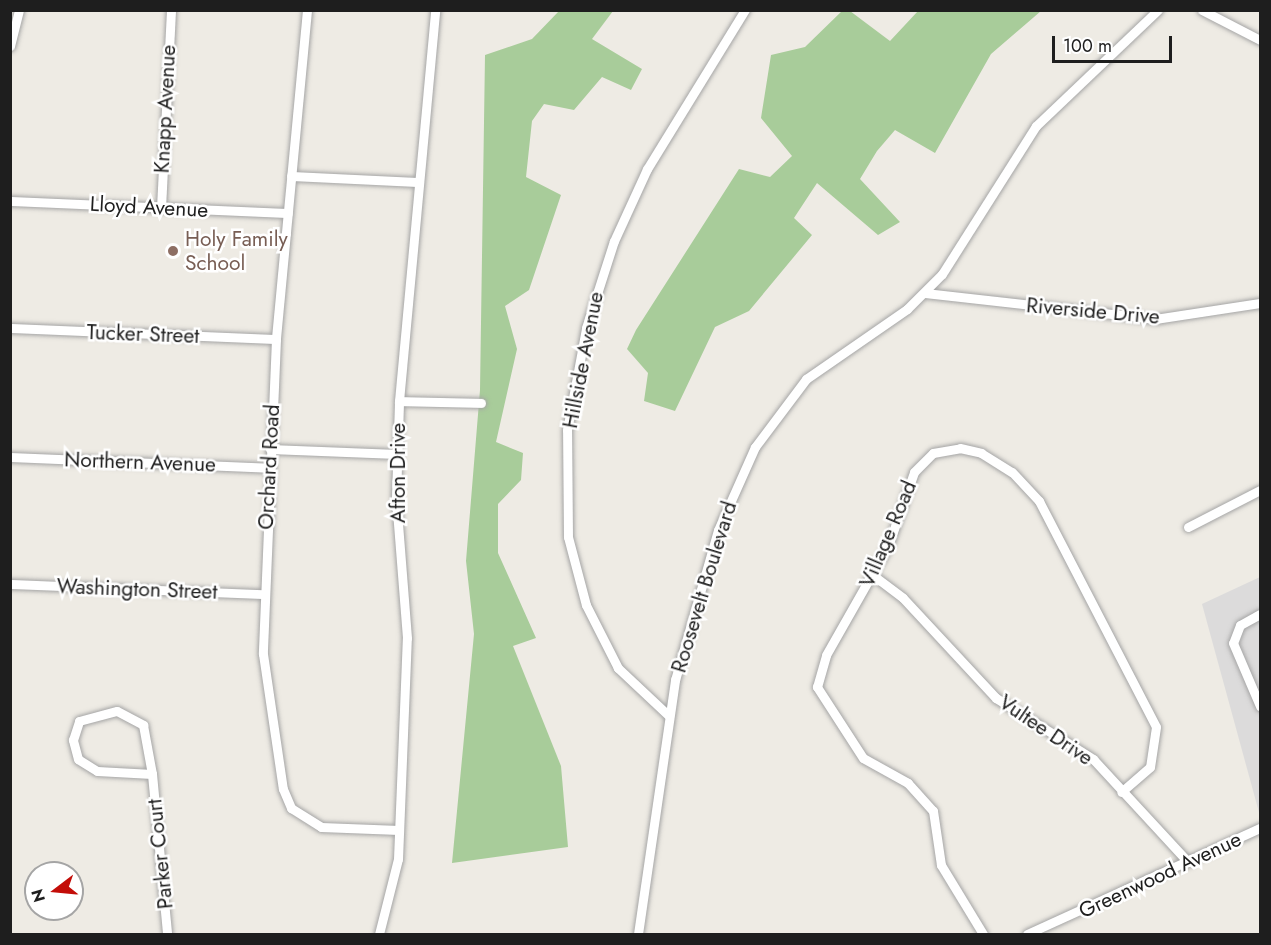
<!DOCTYPE html>
<html>
<head>
<meta charset="utf-8">
<style>
	body { margin:0 }
	#map { position:relative; width:1271px; height:945px; overflow:hidden; background:#eeebe4; font-family:Jost,sans-serif }
	div>[style] { position:absolute }
	.residential>* { inset:0; background:#dcdbdb }
	.forest>* { inset:0; background:#a8cc9a }
	.roads { filter:drop-shadow(0 0 2px #a5a5a5) drop-shadow(0 0 2px #a5a5a5) }
	.minor>* { height:9px; margin:-4.5px; padding:0 4.5px; transform-origin:4.5px; border-radius:4.5px; background:#fff }
	.dots>* { width:16px; height:16px; translate:-50% -50%; box-sizing:border-box; border:3px solid #fff; border-radius:50% }
	span { translate:-50% -50%; white-space:nowrap; text-align:center; line-height:1.15; -webkit-text-stroke:5px #fff; paint-order:stroke }
	.street-label { font-size:21px; color:#1e1e1e }
	.education-label { font-size:21px; color:#785e54 }
	.left { translate:0 -50%; text-align:left }
	.frame { position:absolute; inset:0; border:12px solid #1e1e1e; pointer-events:none }
	.north { position:absolute; left:24px; top:861px; width:60px; height:60px; box-sizing:border-box; background:#fff; border:2px solid #a5a5a5; border-radius:50%; rotate:254deg; font-size:16px; font-weight:700; line-height:24px; text-align:center; color:#1e1e1e }
	.north::after { content:''; display:block; margin:auto; width:21px; height:27px; background:#c30d08; clip-path:polygon(50% 0,100% 100%,50% 72%,0 100%) }
	.scale { position:absolute; left:1052px; top:36px; width:120px; height:27px; box-sizing:border-box; border:3px solid #1e1e1e; border-top:0; padding-left:8px; font-size:18px; line-height:21px; white-space:nowrap; color:#1e1e1e; -webkit-text-stroke:4px #fff; paint-order:stroke }
</style>
</head>
<body>
<div id="map">
	<div class="residential">
		<div style="clip-path:polygon(1260px 577px,1260px 816px,1202px 604px)"></div>
	</div>
	<div class="forest">
		<div style="clip-path:polygon(843px 10px,850px 11px,890px 41px,918px 11px,1041px 11px,991px 54px,935px 153px,895px 130px,877px 151px,860px 179px,900px 222px,878px 235px,817px 183px,794px 218px,812px 235px,749px 311px,715px 327px,675px 411px,644px 401px,648px 373px,627px 349px,636px 330px,739px 169px,770px 177px,792px 156px,761px 118px,771px 55px,805px 47px)"></div>
		<div style="clip-path:polygon(559px 11px,613px 11px,592px 39px,642px 69px,631px 90px,602px 77px,574px 110px,544px 104px,532px 121px,526px 177px,561px 195px,529px 290px,505px 306px,517px 349px,496px 442px,523px 453px,521px 480px,498px 504px,498px 553px,536px 638px,513px 646px,561px 766px,568px 847px,452px 863px,474px 634px,466px 561px,480px 390px,485px 55px,532px 39px)"></div>
	</div>
	<div class="roads">
		<div class="minor">
			<div style="left:307px;top:10px;width:330px;rotate:95.4deg"></div>
			<div style="left:276px;top:339px;width:315px;rotate:92.4deg"></div>
			<div style="left:263px;top:654px;width:136px;rotate:81.6deg"></div>
			<div style="left:283px;top:789px;width:21px;rotate:67deg"></div>
			<div style="left:291px;top:808px;width:36px;rotate:32deg"></div>
			<div style="left:321px;top:827px;width:78px;rotate:2.2deg"></div>
			<div style="left:1202px;top:10px;width:65px;rotate:27.3deg"></div>
			<div style="left:10px;top:46px;width:37px;rotate:-76deg"></div>
			<div style="left:291px;top:176px;width:127px;rotate:2.7deg"></div>
			<div style="left:10px;top:201px;width:278px;rotate:2.5deg"></div>
			<div style="left:161px;top:208px;width:198px;rotate:-87.1deg"></div>
			<div style="left:925px;top:293px;width:231px;rotate:6.4deg"></div>
			<div style="left:1155px;top:319px;width:106px;rotate:-8.7deg"></div>
			<div style="left:10px;top:328px;width:266px;rotate:2.4deg"></div>
			<div style="left:399px;top:401px;width:82px;rotate:1.4deg"></div>
			<div style="left:270px;top:449px;width:127px;rotate:2.3deg"></div>
			<div style="left:10px;top:457px;width:259px;rotate:2.4deg"></div>
			<div style="left:1188px;top:527px;width:81px;rotate:-27.2deg"></div>
			<div style="left:874px;top:576px;width:36px;rotate:37deg"></div>
			<div style="left:903px;top:598px;width:137px;rotate:47.1deg"></div>
			<div style="left:996px;top:698px;width:115px;rotate:32.2deg"></div>
			<div style="left:1093px;top:759px;width:140px;rotate:47.3deg"></div>
			<div style="left:10px;top:584px;width:254px;rotate:2.3deg"></div>
			<div style="left:1260px;top:614px;width:23px;rotate:151deg"></div>
			<div style="left:1240px;top:625px;width:19px;rotate:111deg"></div>
			<div style="left:1233px;top:643px;width:69px;rotate:66.8deg"></div>
			<div style="left:117px;top:711px;width:30px;rotate:28deg"></div>
			<div style="left:143px;top:725px;width:50px;rotate:79.6deg"></div>
			<div style="left:152px;top:774px;width:55px;rotate:-176.9deg"></div>
			<div style="left:97px;top:771px;width:22px;rotate:-148deg"></div>
			<div style="left:78px;top:759px;width:20px;rotate:-105deg"></div>
			<div style="left:73px;top:740px;width:20px;rotate:-72deg"></div>
			<div style="left:79px;top:721px;width:39px;rotate:-15deg"></div>
			<div style="left:668px;top:715px;width:69px;rotate:-136.8deg"></div>
			<div style="left:618px;top:668px;width:71px;rotate:-116.9deg"></div>
			<div style="left:586px;top:605px;width:70px;rotate:-104.8deg"></div>
			<div style="left:568px;top:537px;width:107px;rotate:-90.5deg"></div>
			<div style="left:567px;top:430px;width:104px;rotate:-79.4deg"></div>
			<div style="left:586px;top:328px;width:91px;rotate:-72.2deg"></div>
			<div style="left:614px;top:241px;width:79px;rotate:-65.4deg"></div>
			<div style="left:647px;top:169px;width:187px;rotate:-58.4deg"></div>
			<div style="left:152px;top:774px;width:161px;rotate:84.6deg"></div>
			<div style="left:379px;top:934px;width:77px;rotate:-75.8deg"></div>
			<div style="left:398px;top:859px;width:221px;rotate:-87.7deg"></div>
			<div style="left:407px;top:638px;width:140px;rotate:-94.5deg"></div>
			<div style="left:396px;top:498px;width:97px;rotate:-88.2deg"></div>
			<div style="left:399px;top:401px;width:393px;rotate:-84.7deg"></div>
			<div style="left:638px;top:934px;width:257px;rotate:-81.7deg"></div>
			<div style="left:675px;top:680px;width:156px;rotate:-74deg"></div>
			<div style="left:718px;top:530px;width:91px;rotate:-66deg"></div>
			<div style="left:755px;top:447px;width:85px;rotate:-53.1deg"></div>
			<div style="left:806px;top:379px;width:123px;rotate:-34.7deg"></div>
			<div style="left:907px;top:309px;width:49px;rotate:-45deg"></div>
			<div style="left:942px;top:274px;width:175px;rotate:-57.6deg"></div>
			<div style="left:1036px;top:126px;width:168px;rotate:-43.6deg"></div>
			<div style="left:983px;top:934px;width:81px;rotate:-121.3deg"></div>
			<div style="left:941px;top:865px;width:55px;rotate:-98.4deg"></div>
			<div style="left:933px;top:811px;width:38px;rotate:-132deg"></div>
			<div style="left:908px;top:783px;width:51px;rotate:-150.9deg"></div>
			<div style="left:863px;top:758px;width:85px;rotate:-122.9deg"></div>
			<div style="left:817px;top:687px;width:33px;rotate:-74deg"></div>
			<div style="left:826px;top:655px;width:125px;rotate:-60.4deg"></div>
			<div style="left:888px;top:546px;width:78px;rotate:-70.6deg"></div>
			<div style="left:914px;top:472px;width:27px;rotate:-45deg"></div>
			<div style="left:933px;top:453px;width:27px;rotate:-10deg"></div>
			<div style="left:960px;top:448px;width:22px;rotate:13deg"></div>
			<div style="left:981px;top:453px;width:36px;rotate:32deg"></div>
			<div style="left:1012px;top:472px;width:40px;rotate:47deg"></div>
			<div style="left:1039px;top:501px;width:254px;rotate:62.6deg"></div>
			<div style="left:1156px;top:727px;width:40px;rotate:98.5deg"></div>
			<div style="left:1150px;top:767px;width:38px;rotate:139deg"></div>
			<div style="left:1027px;top:934px;width:256px;rotate:-24.5deg"></div>
		</div>
	</div>
	<div class="dots">
		<div style="left:173px;top:251px;background:#8d6e63"></div>
	</div>
	<div class="street-label">
		<span style="left:165px;top:109px;rotate:-87deg">Knapp Avenue</span>
		<span style="left:149px;top:207px;rotate:3deg">Lloyd Avenue</span>
		<span style="left:1093px;top:311px;rotate:5deg">Riverside Drive</span>
		<span style="left:143px;top:334px;rotate:2deg">Tucker Street</span>
		<span style="left:583px;top:360px;rotate:-79deg">Hillside Avenue</span>
		<span style="left:140px;top:462px;rotate:2deg">Northern Avenue</span>
		<span style="left:269px;top:467px;rotate:-87deg">Orchard Road</span>
		<span style="left:398px;top:473px;rotate:-90deg">Afton Drive</span>
		<span style="left:888px;top:534px;rotate:-67deg">Village Road</span>
		<span style="left:704px;top:587px;rotate:-73deg">Roosevelt Boulevard</span>
		<span style="left:137px;top:589px;rotate:2deg">Washington Street</span>
		<span style="left:1046px;top:730px;rotate:34deg">Vultee Drive</span>
		<span style="left:160px;top:854px;rotate:-96deg">Parker Court</span>
		<span style="left:1160px;top:875px;rotate:-25deg">Greenwood Avenue</span>
	</div>
	<div class="education-label">
		<span class="left" style="left:185px;top:251px">Holy Family<br>School</span>
	</div>
	<div class="frame"></div>
	<div class="north">N</div>
	<div class="scale">100 m</div>
</div>
</body>
</html>
